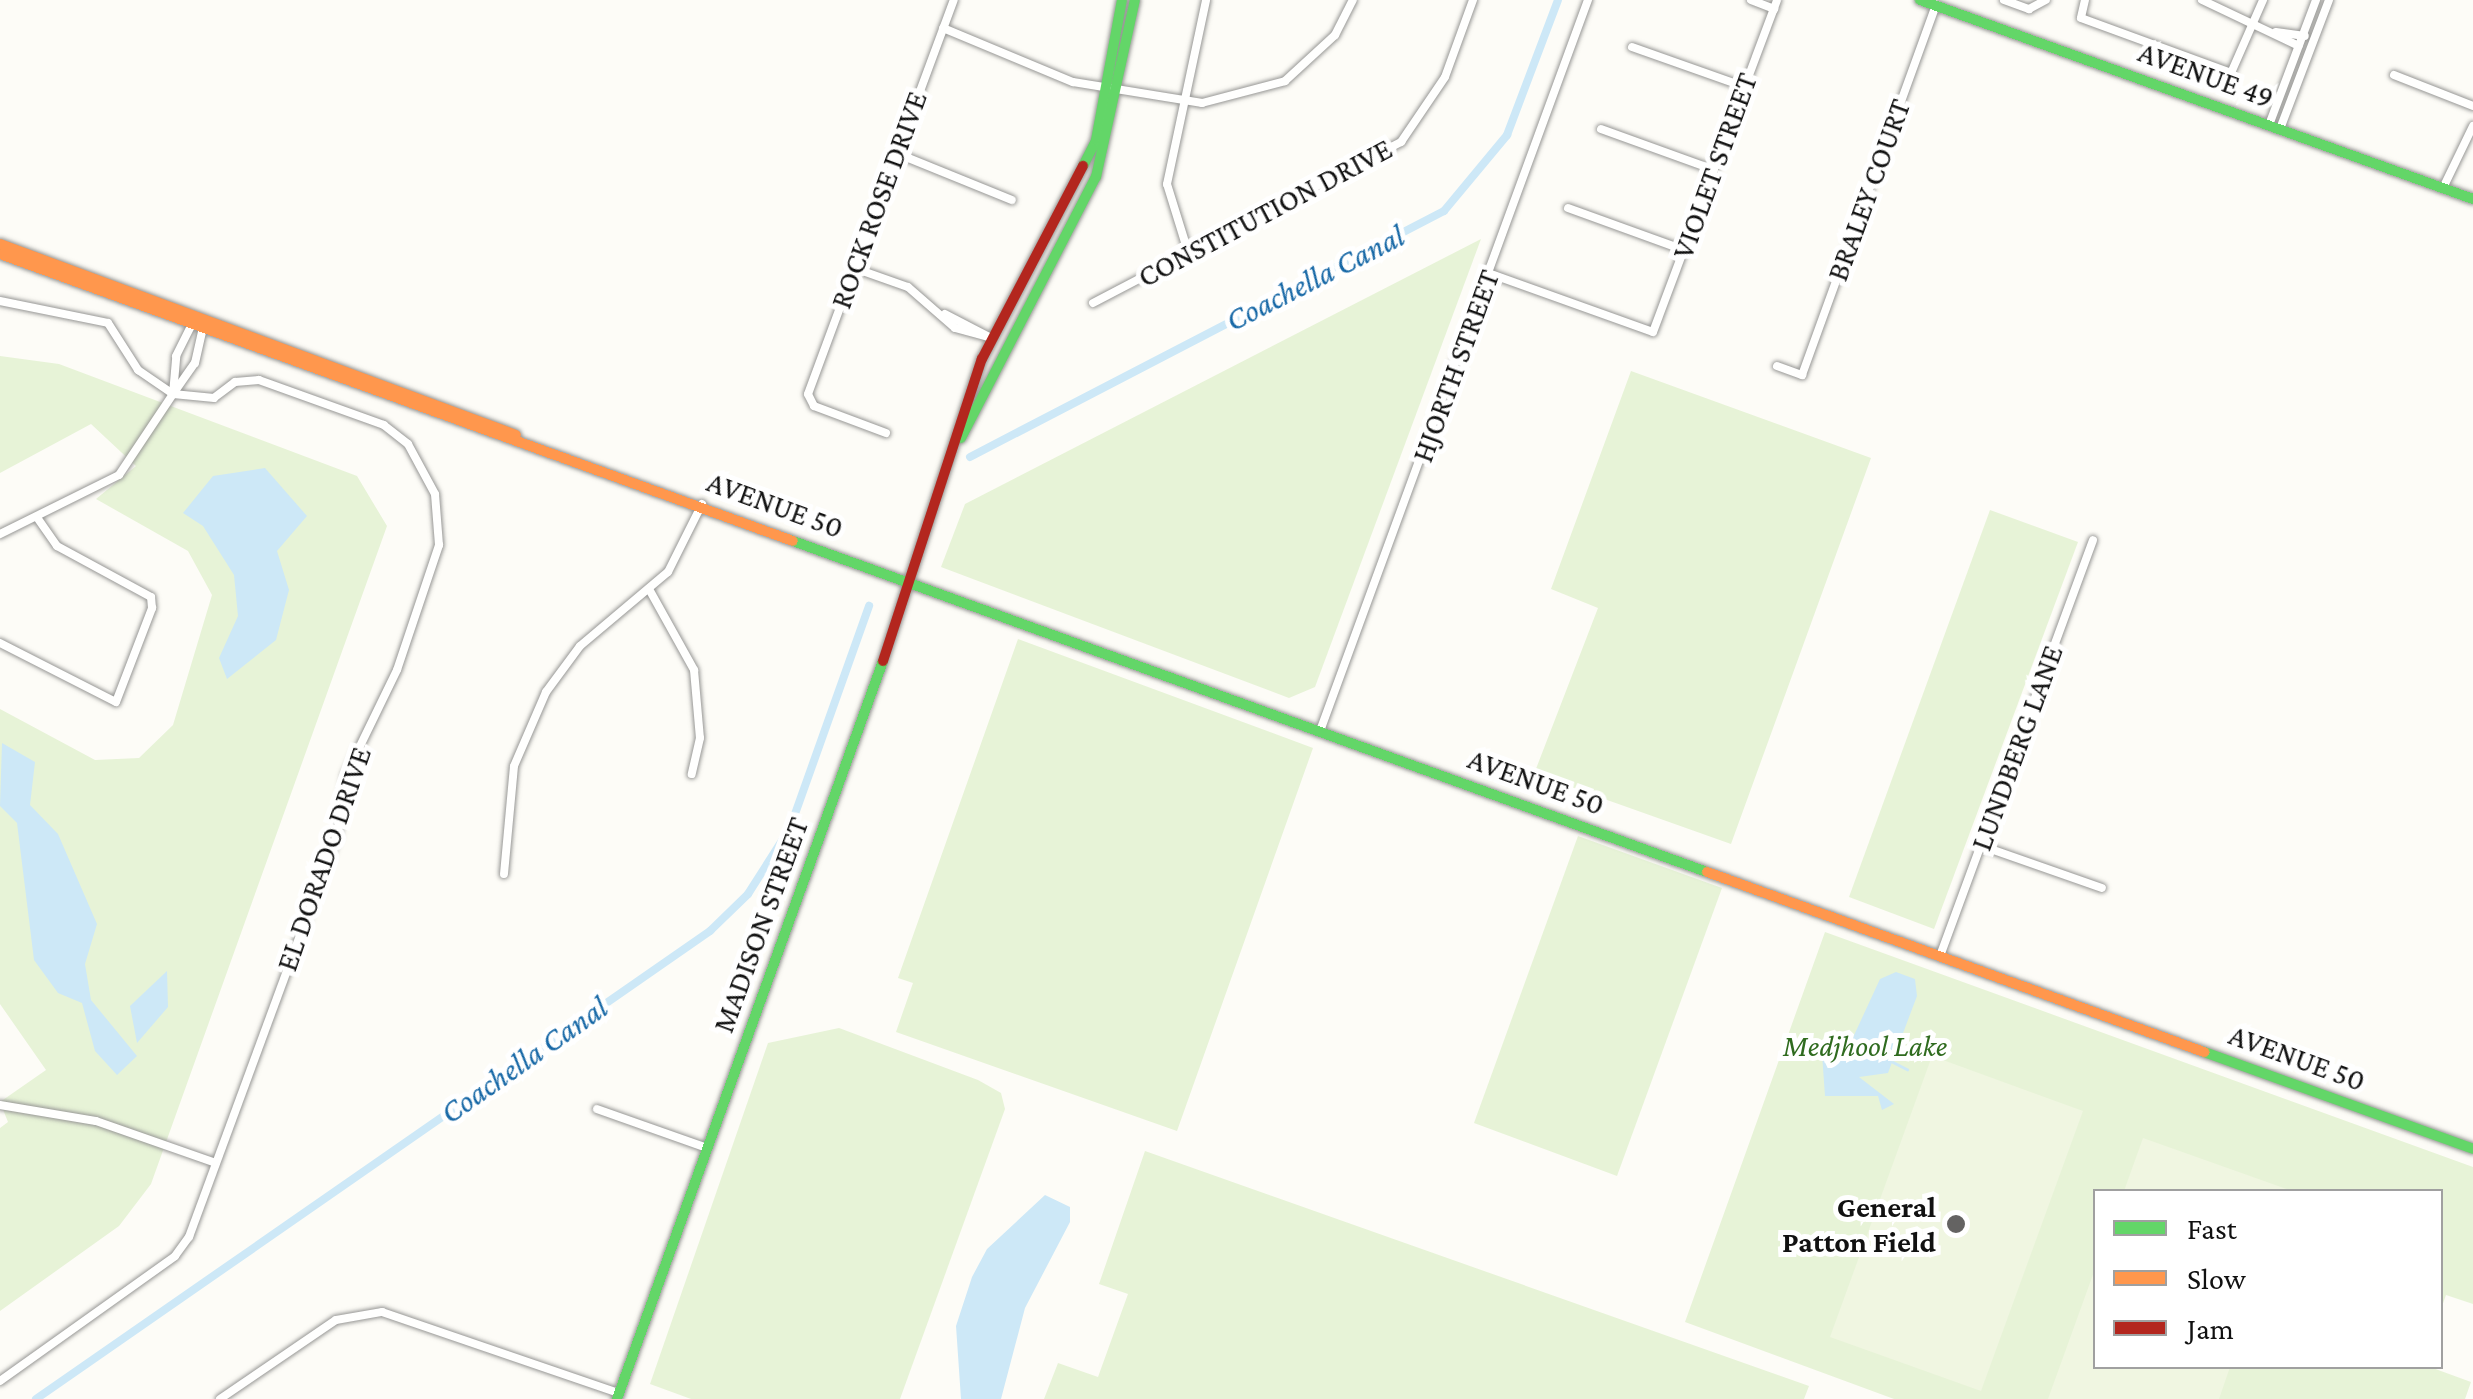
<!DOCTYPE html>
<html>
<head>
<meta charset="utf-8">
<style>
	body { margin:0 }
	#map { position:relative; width:2473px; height:1399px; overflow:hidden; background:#fdfcf7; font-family:"Crimson Pro",serif }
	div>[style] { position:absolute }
	.green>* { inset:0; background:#e7f3d7 }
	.pitch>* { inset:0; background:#f0f6e1 }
	.water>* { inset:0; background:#cde8f7 }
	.stream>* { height:2.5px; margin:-1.25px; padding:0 1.25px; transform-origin:1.25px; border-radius:1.25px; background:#cde8f7 }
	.canal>* { height:8px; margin:-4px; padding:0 4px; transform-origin:4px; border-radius:4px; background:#cde8f7 }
	.roads { filter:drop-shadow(0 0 2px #979795) drop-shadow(0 0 2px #979795) }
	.street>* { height:8px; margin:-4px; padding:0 4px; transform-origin:4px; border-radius:4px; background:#fffffe }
	.fast>* { height:10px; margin:-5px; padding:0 5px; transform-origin:5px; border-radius:5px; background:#63d668 }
	.slow>* { height:10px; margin:-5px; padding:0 5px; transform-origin:5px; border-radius:5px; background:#ff974d }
	.jam>* { height:10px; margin:-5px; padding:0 5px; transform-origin:5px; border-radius:5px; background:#b3261e }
	.dots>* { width:28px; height:28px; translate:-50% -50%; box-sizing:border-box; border:5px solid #fff; border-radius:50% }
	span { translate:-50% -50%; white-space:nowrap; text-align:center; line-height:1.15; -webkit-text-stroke:10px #fff; paint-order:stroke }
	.street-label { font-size:30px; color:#111 }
	.park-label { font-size:30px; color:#2f6b1f; font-style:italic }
	.poi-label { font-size:30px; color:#111; font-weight:700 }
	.right { translate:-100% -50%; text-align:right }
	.water-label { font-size:32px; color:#1768a6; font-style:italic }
	.legend { position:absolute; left:2093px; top:1189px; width:350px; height:180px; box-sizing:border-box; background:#fff; border:2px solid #a0a0a0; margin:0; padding:12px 18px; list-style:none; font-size:30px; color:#111 }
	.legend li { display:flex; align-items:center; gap:20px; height:50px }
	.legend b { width:50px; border:2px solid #a0a0a0 }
</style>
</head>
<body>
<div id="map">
	<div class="green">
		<div style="clip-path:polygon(1481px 239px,1315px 687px,1289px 698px,941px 567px,965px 504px)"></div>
		<div style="clip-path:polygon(0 356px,59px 364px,357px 476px,387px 526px,151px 1184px,119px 1226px,0 1311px,0 1128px,8px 1122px,0 1102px,46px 1070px,0 1004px,0 709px,95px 760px,139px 758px,173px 725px,212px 595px,188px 551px,96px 499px,136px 466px,91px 424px,0 473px)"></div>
		<div style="clip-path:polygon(1631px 371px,1871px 458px,1731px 844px,1534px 774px,1598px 608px,1551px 589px)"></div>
		<div style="clip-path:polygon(1990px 510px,2078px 542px,1934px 929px,1849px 897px)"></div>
		<div style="clip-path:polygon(1018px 639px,1313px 748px,1177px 1131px,896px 1032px,913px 983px,898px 978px)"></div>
		<div style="clip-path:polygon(1578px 836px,1722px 888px,1617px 1176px,1474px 1123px)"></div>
		<div style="clip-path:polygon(1825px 932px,2473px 1167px,2473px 1304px,2446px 1295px,2441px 1309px,2440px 1192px,2096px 1192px,2096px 1366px,2430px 1367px,2471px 1382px,2465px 1399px,1894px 1399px,1685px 1322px)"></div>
		<div style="clip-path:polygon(839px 1028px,978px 1080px,1001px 1093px,1005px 1109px,900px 1399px,691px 1399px,650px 1384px,768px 1043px)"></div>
		<div style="clip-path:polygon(1145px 1151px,1809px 1386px,1804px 1399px,1044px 1399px,1058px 1363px,1098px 1377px,1128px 1294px,1099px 1284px)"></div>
	</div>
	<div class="pitch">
		<div style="clip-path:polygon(1932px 1056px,2083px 1111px,1981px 1391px,1830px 1337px)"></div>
		<div style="clip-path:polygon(2143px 1138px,2292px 1191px,2124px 1191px)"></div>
		<div style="clip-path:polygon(2095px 1269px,2096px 1366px,2230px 1367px,2219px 1399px,2048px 1399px)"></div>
	</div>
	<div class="water">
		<div style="clip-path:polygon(265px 468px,307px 516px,277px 551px,289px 590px,276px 640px,227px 679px,219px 658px,238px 616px,234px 575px,203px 526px,183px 513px,213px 476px)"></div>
		<div style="clip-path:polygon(2px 743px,35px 762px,30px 805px,58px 834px,97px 924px,85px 964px,91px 1000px,137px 1056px,117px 1075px,95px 1051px,82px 1003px,58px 993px,34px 960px,17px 823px,0 806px)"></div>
		<div style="clip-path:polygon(167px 971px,168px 1007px,137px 1043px,130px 1006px)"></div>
		<div style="clip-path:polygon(1896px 972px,1915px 979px,1917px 996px,1888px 1073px,1859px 1077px,1894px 1104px,1882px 1110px,1878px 1096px,1825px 1096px,1822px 1054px,1850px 1044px,1880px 979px)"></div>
		<div style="clip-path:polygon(1045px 1195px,1070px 1207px,1070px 1222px,1025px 1308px,1001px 1399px,961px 1399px,956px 1326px,972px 1277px,987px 1249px)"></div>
	</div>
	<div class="stream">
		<div style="left:1893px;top:1062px;width:16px;rotate:27deg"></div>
	</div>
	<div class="canal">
		<div style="left:970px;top:457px;width:534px;rotate:-27.43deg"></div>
		<div style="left:1444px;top:211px;width:99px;rotate:-50.3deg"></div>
		<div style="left:1507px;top:135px;width:144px;rotate:-69.3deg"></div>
		<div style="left:36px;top:1399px;width:821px;rotate:-34.77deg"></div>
		<div style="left:710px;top:931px;width:53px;rotate:-44.2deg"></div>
		<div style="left:748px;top:894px;width:78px;rotate:-57.5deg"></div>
		<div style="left:790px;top:828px;width:236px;rotate:-70.4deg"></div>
	</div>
	<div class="roads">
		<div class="street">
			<div style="left:1751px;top:0;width:25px;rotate:21deg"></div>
			<div style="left:2004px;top:0;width:27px;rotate:20deg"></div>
			<div style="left:2029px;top:9px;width:19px;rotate:-28deg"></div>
			<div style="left:2085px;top:0;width:18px;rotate:103deg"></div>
			<div style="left:2081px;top:18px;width:160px;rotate:20.1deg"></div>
			<div style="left:2231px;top:73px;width:80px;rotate:-66.3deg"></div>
			<div style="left:2202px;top:0;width:107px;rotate:25.4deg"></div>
			<div style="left:943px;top:28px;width:141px;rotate:22.6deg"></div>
			<div style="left:1073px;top:82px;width:131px;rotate:9.2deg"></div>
			<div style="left:1202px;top:103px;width:86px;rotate:-14.8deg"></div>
			<div style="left:1285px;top:81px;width:68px;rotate:-42.6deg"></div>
			<div style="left:1335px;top:35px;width:39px;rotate:-63deg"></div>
			<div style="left:2276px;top:32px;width:29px;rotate:8deg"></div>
			<div style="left:1632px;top:47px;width:120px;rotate:19.5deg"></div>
			<div style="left:2394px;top:75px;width:85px;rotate:21.4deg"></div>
			<div style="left:2269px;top:125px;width:134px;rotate:-69.4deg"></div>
			<div style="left:1601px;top:129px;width:120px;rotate:19.9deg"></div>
			<div style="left:2280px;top:129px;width:138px;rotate:-69.2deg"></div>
			<div style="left:896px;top:153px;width:125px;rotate:22.1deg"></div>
			<div style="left:2443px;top:188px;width:69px;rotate:-64.2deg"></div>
			<div style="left:1568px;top:208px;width:123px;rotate:19.9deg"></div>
			<div style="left:1189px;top:255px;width:74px;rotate:-107.2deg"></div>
			<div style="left:1167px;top:184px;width:188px;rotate:-78deg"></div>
			<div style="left:854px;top:268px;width:57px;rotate:19.4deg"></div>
			<div style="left:908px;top:287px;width:62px;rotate:41.1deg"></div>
			<div style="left:955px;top:328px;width:38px;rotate:15deg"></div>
			<div style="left:1491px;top:274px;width:172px;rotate:19.7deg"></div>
			<div style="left:1653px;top:332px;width:354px;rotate:-69.5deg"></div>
			<div style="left:0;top:301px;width:110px;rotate:11.5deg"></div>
			<div style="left:108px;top:323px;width:56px;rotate:57.4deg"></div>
			<div style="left:138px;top:370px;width:42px;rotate:34.4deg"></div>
			<div style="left:173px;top:394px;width:97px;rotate:123.7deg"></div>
			<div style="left:119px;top:475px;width:133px;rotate:153.6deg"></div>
			<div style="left:1093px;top:303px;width:348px;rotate:-27.6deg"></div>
			<div style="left:1401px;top:142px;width:78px;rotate:-55.9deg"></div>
			<div style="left:1445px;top:77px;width:82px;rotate:-70deg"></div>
			<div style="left:945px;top:314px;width:50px;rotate:27.6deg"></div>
			<div style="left:1777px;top:366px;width:27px;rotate:20deg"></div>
			<div style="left:1802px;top:375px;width:394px;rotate:-70.1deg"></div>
			<div style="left:173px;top:394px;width:38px;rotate:-85deg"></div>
			<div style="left:176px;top:356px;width:40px;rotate:-63.4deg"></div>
			<div style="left:173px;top:394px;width:38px;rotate:-55deg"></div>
			<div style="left:195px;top:363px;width:41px;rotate:-77.3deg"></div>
			<div style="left:886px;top:433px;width:77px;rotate:-159.4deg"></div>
			<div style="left:814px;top:406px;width:13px;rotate:-117deg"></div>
			<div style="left:808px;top:394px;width:420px;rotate:-69.7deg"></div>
			<div style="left:649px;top:589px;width:93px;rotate:60.9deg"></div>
			<div style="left:694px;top:670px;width:68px;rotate:85deg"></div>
			<div style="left:700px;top:738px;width:37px;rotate:103deg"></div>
			<div style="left:0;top:643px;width:130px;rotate:27deg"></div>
			<div style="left:116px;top:702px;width:101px;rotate:-69deg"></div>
			<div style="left:152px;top:608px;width:11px;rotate:-95deg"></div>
			<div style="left:151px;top:597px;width:107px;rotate:-151.5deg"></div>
			<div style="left:57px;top:546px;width:35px;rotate:-125deg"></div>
			<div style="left:1320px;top:731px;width:779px;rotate:-69.87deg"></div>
			<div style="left:1982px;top:846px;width:127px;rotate:19.3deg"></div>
			<div style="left:504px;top:874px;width:108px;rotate:-84.7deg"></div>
			<div style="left:514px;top:766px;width:81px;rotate:-66.6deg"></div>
			<div style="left:546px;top:692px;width:57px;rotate:-53.5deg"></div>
			<div style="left:580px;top:646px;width:115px;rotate:-40.1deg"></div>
			<div style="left:668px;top:572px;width:76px;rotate:-63.4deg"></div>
			<div style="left:1940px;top:956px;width:443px;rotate:-69.8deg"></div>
			<div style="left:0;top:1105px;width:97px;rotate:9.5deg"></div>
			<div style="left:96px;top:1121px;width:127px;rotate:19.3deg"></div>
			<div style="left:597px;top:1109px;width:117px;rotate:19.5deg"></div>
			<div style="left:0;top:1381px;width:215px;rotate:-35.5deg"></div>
			<div style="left:175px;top:1256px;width:24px;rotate:-54deg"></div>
			<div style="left:189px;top:1237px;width:428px;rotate:-69.8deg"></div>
			<div style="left:337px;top:835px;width:61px;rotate:-81.5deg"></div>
			<div style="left:346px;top:775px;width:117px;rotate:-64.1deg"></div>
			<div style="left:397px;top:670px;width:132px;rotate:-71.4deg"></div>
			<div style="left:439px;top:545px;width:51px;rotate:-94.5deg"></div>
			<div style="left:435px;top:494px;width:57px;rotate:-118.4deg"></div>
			<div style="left:408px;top:444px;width:31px;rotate:-142deg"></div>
			<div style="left:384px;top:425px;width:133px;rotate:-160.2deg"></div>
			<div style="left:259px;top:380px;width:24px;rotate:175deg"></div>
			<div style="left:235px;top:382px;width:26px;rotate:143deg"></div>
			<div style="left:214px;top:398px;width:41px;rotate:-174.4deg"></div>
			<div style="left:220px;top:1399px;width:140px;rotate:-34.3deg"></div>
			<div style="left:336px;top:1320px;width:47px;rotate:-9.9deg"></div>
			<div style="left:382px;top:1312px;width:250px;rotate:18.9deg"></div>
		</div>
		<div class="fast">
			<div style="left:1920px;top:0;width:588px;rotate:19.79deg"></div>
			<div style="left:1083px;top:166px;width:29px;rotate:-63deg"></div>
			<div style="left:1096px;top:140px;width:142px;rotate:-79.5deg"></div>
			<div style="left:961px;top:438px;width:294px;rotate:-62.7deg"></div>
			<div style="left:1096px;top:177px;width:181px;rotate:-77.6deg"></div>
			<div style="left:793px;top:541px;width:972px;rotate:19.91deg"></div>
			<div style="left:2204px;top:1052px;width:286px;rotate:19.8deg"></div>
			<div style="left:617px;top:1399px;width:784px;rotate:-70.18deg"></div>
		</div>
		<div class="slow">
			<div style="left:0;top:244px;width:550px;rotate:20.31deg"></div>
			<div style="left:0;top:254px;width:843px;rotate:19.9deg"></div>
			<div style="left:1707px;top:872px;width:529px;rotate:19.91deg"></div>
		</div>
		<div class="jam">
			<div style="left:883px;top:661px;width:318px;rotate:-71.9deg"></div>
			<div style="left:982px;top:359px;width:218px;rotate:-62.4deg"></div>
		</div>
	</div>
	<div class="dots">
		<div style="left:1956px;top:1224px;background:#646362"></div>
	</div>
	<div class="street-label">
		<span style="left:2206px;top:75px;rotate:20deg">AVENUE 49</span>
		<span style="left:1715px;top:166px;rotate:-70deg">VIOLET STREET</span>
		<span style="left:1869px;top:190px;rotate:-70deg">BRALEY COURT</span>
		<span style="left:879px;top:200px;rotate:-70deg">ROCK ROSE DRIVE</span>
		<span style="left:1265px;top:213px;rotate:-28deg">CONSTITUTION DRIVE</span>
		<span style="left:1456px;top:366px;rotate:-70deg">HJORTH STREET</span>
		<span style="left:775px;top:505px;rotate:20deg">AVENUE 50</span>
		<span style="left:2017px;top:748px;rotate:-70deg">LUNDBERG LANE</span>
		<span style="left:1536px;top:782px;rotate:20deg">AVENUE 50</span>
		<span style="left:324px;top:859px;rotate:-71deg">EL DORADO DRIVE</span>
		<span style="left:761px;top:925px;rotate:-70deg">MADISON STREET</span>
		<span style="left:2297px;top:1058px;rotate:20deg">AVENUE 50</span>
	</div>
	<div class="park-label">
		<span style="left:1865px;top:1046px">Medjhool Lake</span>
	</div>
	<div class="poi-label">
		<span class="right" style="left:1936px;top:1224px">General<br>Patton Field</span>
	</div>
	<div class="water-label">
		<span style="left:1315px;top:278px;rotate:-27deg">Coachella Canal</span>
		<span style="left:524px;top:1060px;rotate:-35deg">Coachella Canal</span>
	</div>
	<ul class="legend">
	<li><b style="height:12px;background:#63d668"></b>Fast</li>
	<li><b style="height:12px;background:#ff974d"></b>Slow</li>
	<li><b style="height:12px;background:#b3261e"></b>Jam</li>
	</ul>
</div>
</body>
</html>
